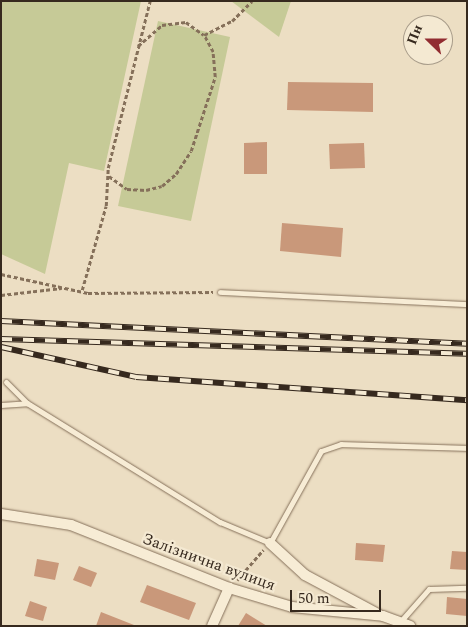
<!DOCTYPE html>
<html>
<head>
<meta charset="utf-8">
<style>
	body { margin:0 }
	#map { position:relative; width:468px; height:627px; overflow:hidden; background:#ecdec3; font-family:Spectral,serif }
	div>[style] { position:absolute }
	.green>* { inset:0; background:#c6ca97 }
	.building>* { inset:0; background:#c9987a }
	.path>* { height:2.5px; margin-top:-1.25px; transform-origin:0; background:repeating-linear-gradient(90deg,#85705a 0 4px,transparent 0 6.5px) }
	.roads { filter:drop-shadow(0 0 1px #85705a) drop-shadow(0 0 1px #85705a) }
	.service>* { height:5px; margin:-2.5px; padding:0 2.5px; transform-origin:2.5px; border-radius:2.5px; background:#f7ecd5 }
	.minor>* { height:10px; margin:-5px; padding:0 5px; transform-origin:5px; border-radius:5px; background:#f7ecd5 }
	.rail>* { height:5.5px; margin-top:-2.75px; transform-origin:0; background:repeating-linear-gradient(90deg,#f4e9d2 0 11px,#36291e 0 22px); box-sizing:border-box; border-block:1px solid #36291e }
	span { translate:-50% -50%; white-space:nowrap; text-align:center; line-height:1.15; -webkit-text-stroke:4.5px #f4e9d2; paint-order:stroke }
	.street-label { font-size:16px; color:#36291e }
	.frame { position:absolute; inset:0; border:2px solid #36291e; pointer-events:none }
	.north { position:absolute; left:403px; top:15px; width:50px; height:50px; box-sizing:border-box; background:#f4e9d2; border:1px solid #a89c8a; border-radius:50%; rotate:292deg; font-size:14px; font-weight:700; line-height:20px; text-align:center; color:#36291e }
	.north::after { content:''; display:block; margin:auto; width:18px; height:22px; background:#922d31; clip-path:polygon(50% 0,100% 100%,50% 72%,0 100%) }
	.scale { position:absolute; left:290px; top:590px; width:91px; height:22px; box-sizing:border-box; border:2px solid #36291e; border-top:0; padding-left:6px; font-size:15px; line-height:18px; white-space:nowrap; color:#36291e; -webkit-text-stroke:4px #f4e9d2; paint-order:stroke }
</style>
</head>
<body>
<div id="map">
	<div class="green">
		<div style="clip-path:polygon(1px 1px,141px 1px,104px 171px,69px 163px,45px 274px,1px 254px)"></div>
		<div style="clip-path:polygon(231px 1px,291px 1px,279px 37px)"></div>
		<div style="clip-path:polygon(158px 21px,230px 37px,191px 221px,118px 206px)"></div>
	</div>
	<div class="building">
		<div style="clip-path:polygon(288px 82px,373px 83px,373px 112px,287px 110px)"></div>
		<div style="clip-path:polygon(267px 142px,267px 174px,244px 174px,244px 143px)"></div>
		<div style="clip-path:polygon(364px 143px,365px 168px,330px 169px,329px 144px)"></div>
		<div style="clip-path:polygon(282px 223px,343px 228px,341px 257px,280px 251px)"></div>
		<div style="clip-path:polygon(356px 543px,385px 545px,383px 562px,355px 560px)"></div>
		<div style="clip-path:polygon(452px 551px,467px 552px,467px 570px,450px 569px)"></div>
		<div style="clip-path:polygon(37px 559px,59px 563px,55px 580px,34px 576px)"></div>
		<div style="clip-path:polygon(79px 566px,97px 573px,91px 587px,73px 580px)"></div>
		<div style="clip-path:polygon(147px 585px,196px 603px,189px 620px,140px 602px)"></div>
		<div style="clip-path:polygon(447px 597px,467px 599px,467px 616px,446px 614px)"></div>
		<div style="clip-path:polygon(30px 601px,47px 607px,43px 621px,25px 616px)"></div>
		<div style="clip-path:polygon(101px 612px,134px 625px,134px 626px,96px 626px)"></div>
		<div style="clip-path:polygon(246px 613px,267px 626px,238px 626px)"></div>
	</div>
	<div class="path">
		<div style="left:138px;top:46px;width:32px;rotate:-41deg"></div>
		<div style="left:162px;top:25px;width:24px;rotate:-7deg"></div>
		<div style="left:186px;top:22px;width:22px;rotate:36deg"></div>
		<div style="left:204px;top:35px;width:31px;rotate:-27deg"></div>
		<div style="left:232px;top:21px;width:28px;rotate:-45deg"></div>
		<div style="left:109px;top:176px;width:22px;rotate:36deg"></div>
		<div style="left:127px;top:189px;width:19px;rotate:3deg"></div>
		<div style="left:146px;top:190px;width:16px;rotate:-14deg"></div>
		<div style="left:162px;top:186px;width:18px;rotate:-41deg"></div>
		<div style="left:176px;top:174px;width:27px;rotate:-57deg"></div>
		<div style="left:191px;top:151px;width:78px;rotate:-72deg"></div>
		<div style="left:215px;top:77px;width:25px;rotate:-95deg"></div>
		<div style="left:213px;top:52px;width:19px;rotate:-118deg"></div>
		<div style="left:1px;top:274px;width:89px;rotate:12.3deg"></div>
		<div style="left:88px;top:293px;width:125px;rotate:-0.5deg"></div>
		<div style="left:82px;top:290px;width:87px;rotate:-74.1deg"></div>
		<div style="left:106px;top:206px;width:38px;rotate:-87deg"></div>
		<div style="left:108px;top:168px;width:172px;rotate:-75.9deg"></div>
		<div style="left:1px;top:295px;width:61px;rotate:-6.5deg"></div>
		<div style="left:237px;top:580px;width:40px;rotate:-49deg"></div>
	</div>
	<div class="roads">
		<div class="service">
			<div style="left:220px;top:292px;width:247px;rotate:2.8deg"></div>
			<div style="left:6px;top:382px;width:30px;rotate:45deg"></div>
			<div style="left:27px;top:403px;width:227px;rotate:31.7deg"></div>
			<div style="left:220px;top:522px;width:54px;rotate:22.8deg"></div>
			<div style="left:270px;top:543px;width:105px;rotate:-61deg"></div>
			<div style="left:321px;top:451px;width:21px;rotate:-19deg"></div>
			<div style="left:341px;top:444px;width:126px;rotate:1.8deg"></div>
			<div style="left:1px;top:405px;width:26px;rotate:-4deg"></div>
			<div style="left:400px;top:622px;width:44px;rotate:-48.7deg"></div>
			<div style="left:429px;top:589px;width:38px;rotate:-2deg"></div>
		</div>
		<div class="minor">
			<div style="left:1px;top:514px;width:71px;rotate:8.9deg"></div>
			<div style="left:71px;top:525px;width:170px;rotate:21.7deg"></div>
			<div style="left:229px;top:588px;width:66px;rotate:16.8deg"></div>
			<div style="left:292px;top:607px;width:91px;rotate:5.6deg"></div>
			<div style="left:383px;top:616px;width:29px;rotate:20deg"></div>
			<div style="left:270px;top:543px;width:47px;rotate:42.4deg"></div>
			<div style="left:305px;top:575px;width:83px;rotate:28.1deg"></div>
			<div style="left:212px;top:626px;width:42px;rotate:-65.9deg"></div>
		</div>
	</div>
	<div class="rail">
		<div style="left:1px;top:321px;width:467px;rotate:2.8deg"></div>
		<div style="left:1px;top:339px;width:466px;rotate:1.8deg"></div>
		<div style="left:1px;top:347px;width:138px;rotate:12.5deg"></div>
		<div style="left:136px;top:377px;width:332px;rotate:4deg"></div>
	</div>
	<div class="street-label">
		<span style="left:209px;top:562px;rotate:20deg">Залізнична вулиця</span>
	</div>
	<div class="frame"></div>
	<div class="north">Пн</div>
	<div class="scale">50 m</div>
</div>
</body>
</html>
